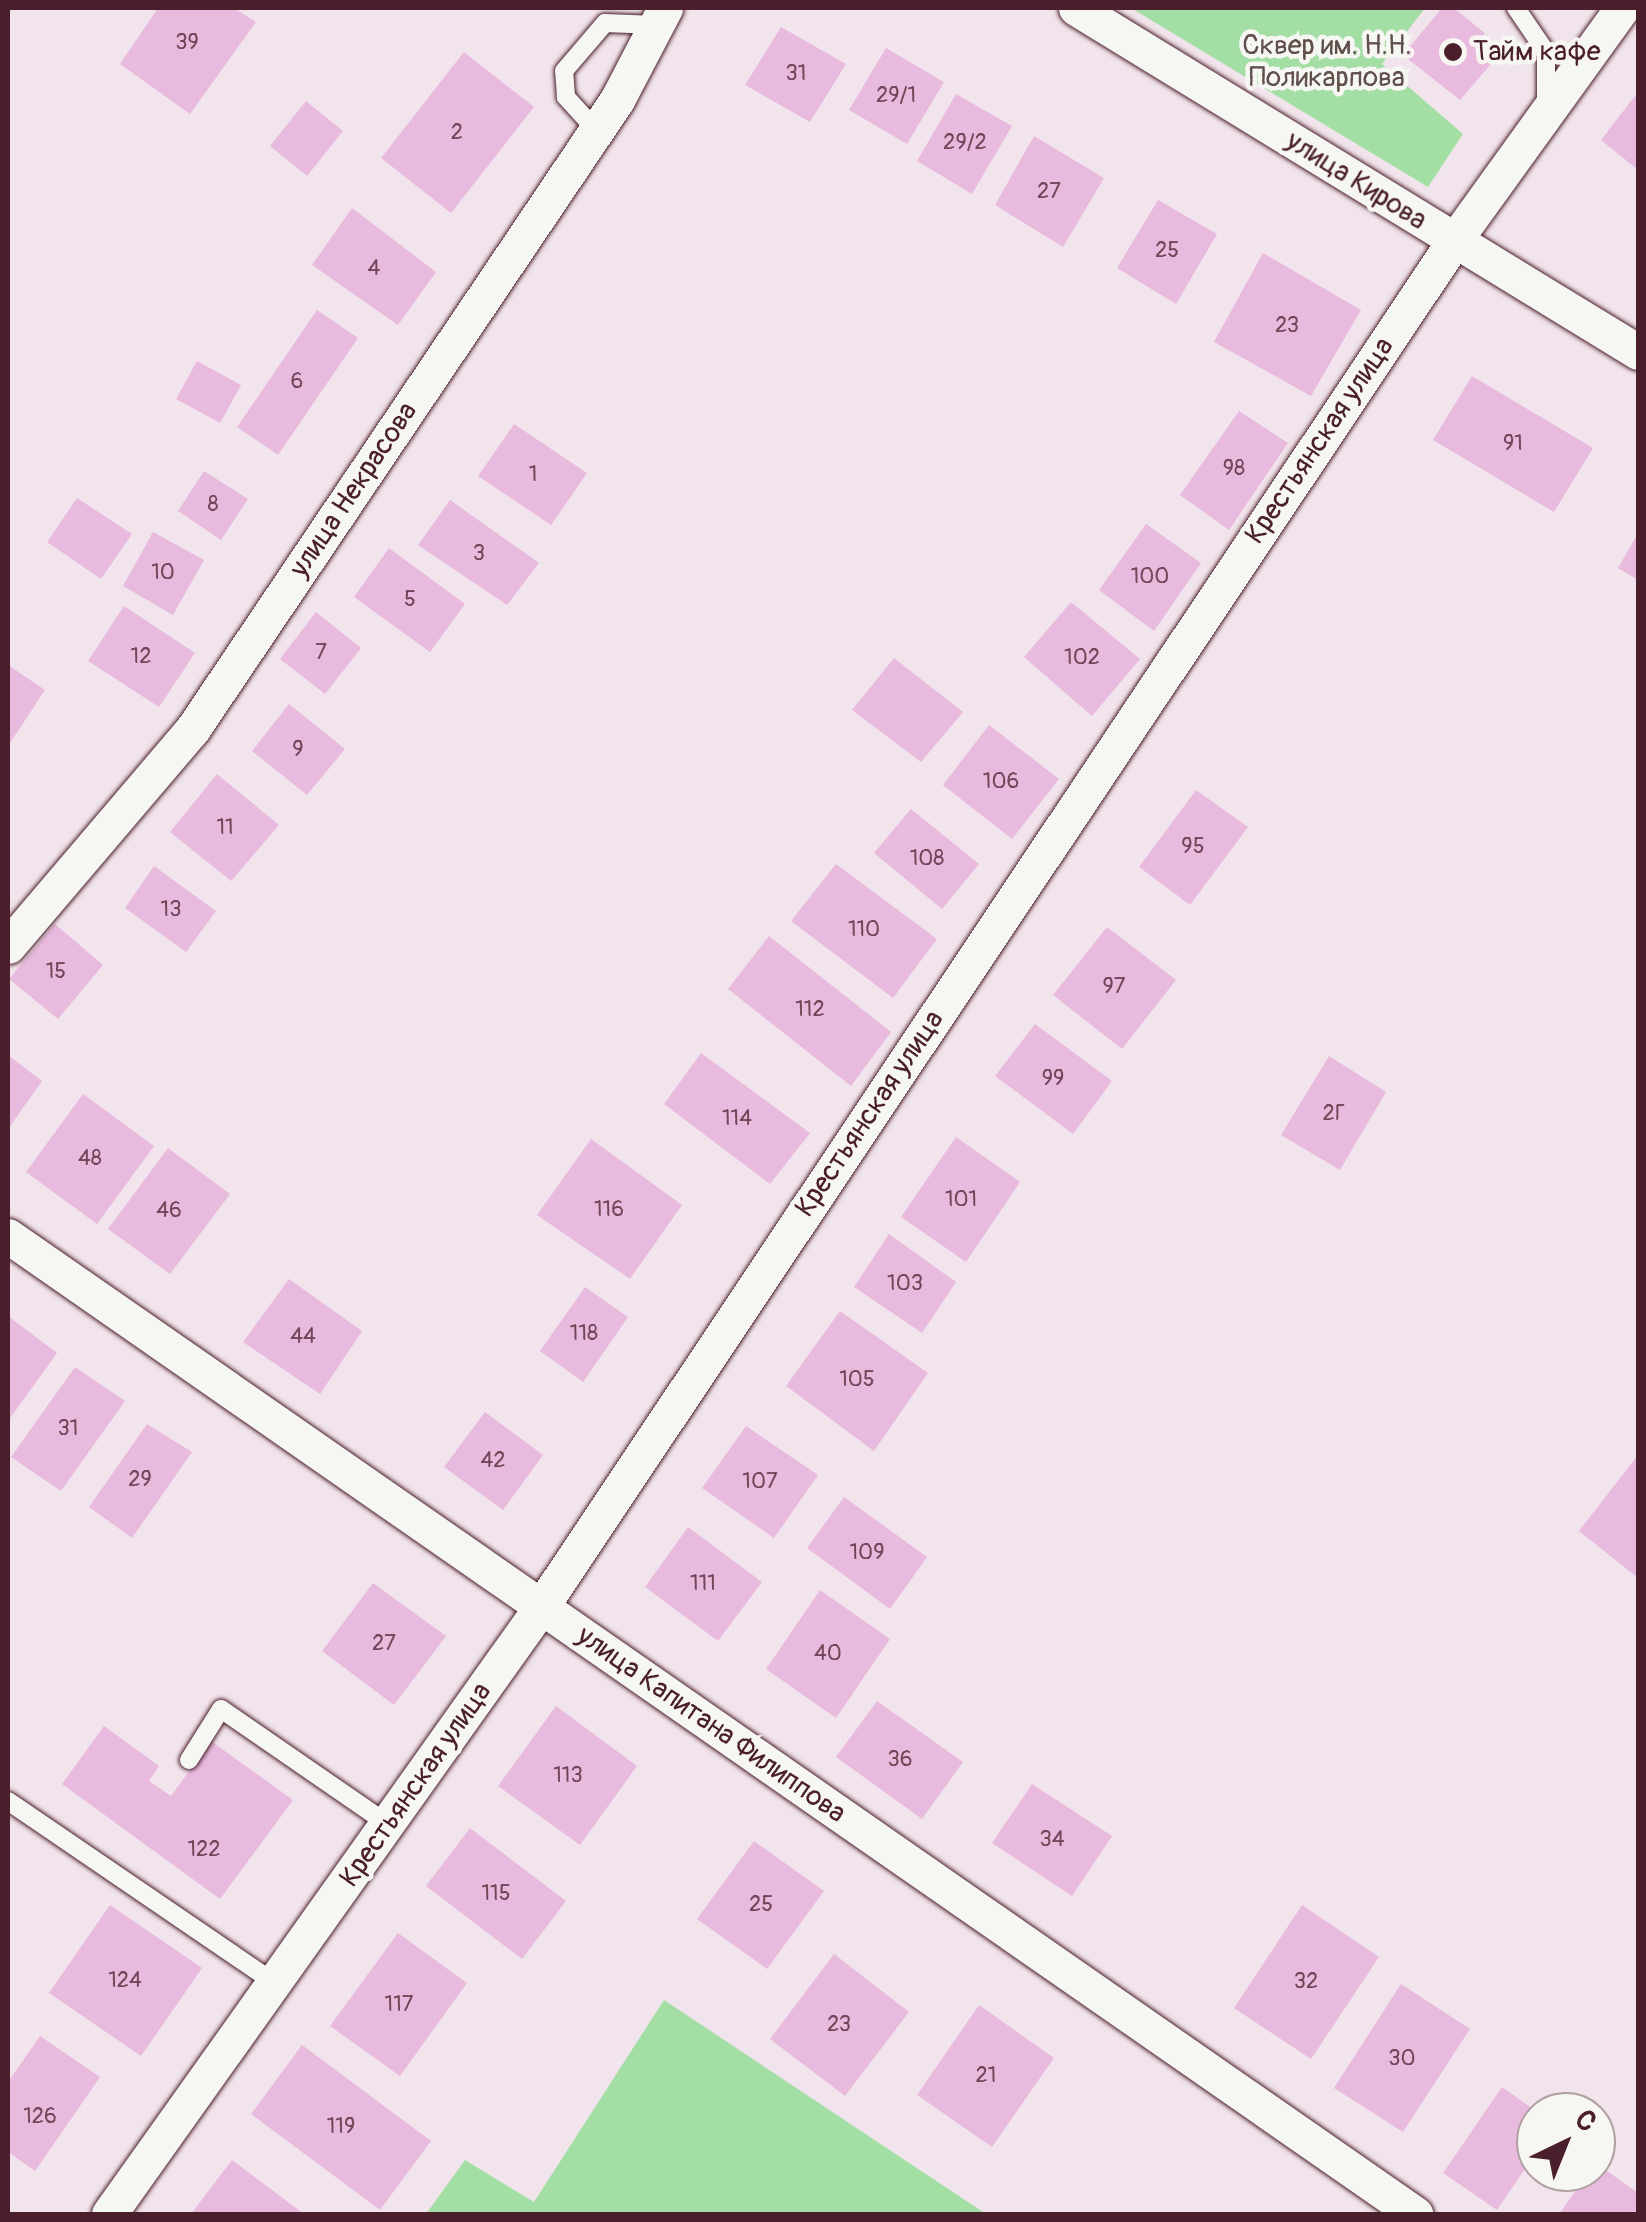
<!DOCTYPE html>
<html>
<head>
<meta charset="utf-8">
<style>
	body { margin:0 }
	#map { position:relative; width:1646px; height:2222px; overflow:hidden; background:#f2e4ec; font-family:Pangolin,sans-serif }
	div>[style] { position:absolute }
	.green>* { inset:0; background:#a3dfa5 }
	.building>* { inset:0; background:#e8badd }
	.roads { filter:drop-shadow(0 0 2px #4a1f2b) drop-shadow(0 0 2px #4a1f2b) }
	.service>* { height:18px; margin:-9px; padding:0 9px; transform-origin:9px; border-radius:9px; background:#f6f6f2 }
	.minor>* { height:35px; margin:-17.5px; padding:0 17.5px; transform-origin:17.5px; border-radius:17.5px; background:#f6f6f2 }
	.dots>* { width:28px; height:28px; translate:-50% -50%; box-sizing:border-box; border:5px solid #f6f6f2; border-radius:50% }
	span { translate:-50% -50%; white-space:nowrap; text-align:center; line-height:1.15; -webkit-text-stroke:9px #f6f6f2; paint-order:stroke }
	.number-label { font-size:22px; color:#724658 }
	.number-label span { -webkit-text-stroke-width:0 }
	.park-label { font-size:28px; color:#604f4a }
	.poi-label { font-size:28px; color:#4a1f2b }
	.left { translate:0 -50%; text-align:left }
	.street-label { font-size:28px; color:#4a1f2b }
	.frame { position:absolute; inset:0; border:10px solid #4a1f2b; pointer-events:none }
	.north { position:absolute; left:1516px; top:2092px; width:100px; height:100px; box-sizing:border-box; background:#f6f6f2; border:2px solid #b1a0a2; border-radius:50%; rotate:43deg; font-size:28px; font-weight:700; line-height:40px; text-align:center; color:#4a1f2b }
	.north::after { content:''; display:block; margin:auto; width:35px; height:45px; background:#4a1f2b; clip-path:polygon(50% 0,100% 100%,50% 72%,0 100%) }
</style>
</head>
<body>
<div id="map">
	<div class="green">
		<div style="clip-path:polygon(1131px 8px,1425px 8px,1382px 64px,1463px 134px,1428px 187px)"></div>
		<div style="clip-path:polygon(664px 2000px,986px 2214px,426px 2214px,465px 2160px,534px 2202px)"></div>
	</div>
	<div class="building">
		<div style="clip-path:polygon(158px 8px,234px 8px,256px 22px,190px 114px,120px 64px)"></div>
		<div style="clip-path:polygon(1442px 8px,1454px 8px,1504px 49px,1460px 100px,1403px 55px)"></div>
		<div style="clip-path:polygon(781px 27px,846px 64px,810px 122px,745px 85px)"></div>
		<div style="clip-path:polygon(886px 48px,944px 82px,907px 144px,849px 110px)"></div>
		<div style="clip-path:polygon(464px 52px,534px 107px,451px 213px,381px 158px)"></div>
		<div style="clip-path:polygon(1638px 92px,1638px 170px,1601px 140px)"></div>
		<div style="clip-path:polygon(956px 94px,1012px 126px,972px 194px,917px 161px)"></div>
		<div style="clip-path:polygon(306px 101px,343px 131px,307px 176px,270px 146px)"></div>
		<div style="clip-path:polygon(1034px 136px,1104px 178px,1063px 247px,995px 205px)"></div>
		<div style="clip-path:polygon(1158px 200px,1217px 234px,1176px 304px,1117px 268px)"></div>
		<div style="clip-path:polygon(352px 208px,436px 272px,398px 325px,312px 265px)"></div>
		<div style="clip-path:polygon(1263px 253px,1361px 310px,1311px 396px,1214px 342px)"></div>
		<div style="clip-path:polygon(317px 310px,358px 338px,278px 455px,237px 427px)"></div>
		<div style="clip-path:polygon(197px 361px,241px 385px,220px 423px,176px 399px)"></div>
		<div style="clip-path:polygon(1472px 376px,1593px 448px,1554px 512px,1433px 440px)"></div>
		<div style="clip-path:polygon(1239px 411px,1288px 443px,1229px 530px,1180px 495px)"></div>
		<div style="clip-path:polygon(514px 424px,587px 473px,551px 525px,478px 476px)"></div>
		<div style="clip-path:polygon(204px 471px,248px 499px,221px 540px,178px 511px)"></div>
		<div style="clip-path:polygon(77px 498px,132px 534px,101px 579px,47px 542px)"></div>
		<div style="clip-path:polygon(450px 500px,539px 563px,507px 605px,418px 545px)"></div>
		<div style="clip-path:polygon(1146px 524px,1201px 563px,1154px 631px,1099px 590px)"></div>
		<div style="clip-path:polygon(153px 532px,204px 560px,173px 615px,123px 586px)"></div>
		<div style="clip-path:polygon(1638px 533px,1638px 580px,1618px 568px)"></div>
		<div style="clip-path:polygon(389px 548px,465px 604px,430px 652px,354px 597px)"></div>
		<div style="clip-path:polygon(1071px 602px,1140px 659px,1092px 716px,1024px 657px)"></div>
		<div style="clip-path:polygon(124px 606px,195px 653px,159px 707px,88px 661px)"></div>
		<div style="clip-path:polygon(316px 612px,361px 648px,325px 694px,280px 659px)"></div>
		<div style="clip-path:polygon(894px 658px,963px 712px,921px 762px,852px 710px)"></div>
		<div style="clip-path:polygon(8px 665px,45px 690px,8px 746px)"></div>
		<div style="clip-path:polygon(289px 704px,345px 749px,307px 795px,252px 751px)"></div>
		<div style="clip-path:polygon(989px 725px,1059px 779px,1012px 839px,943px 785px)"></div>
		<div style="clip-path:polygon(217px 774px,279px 825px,231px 881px,170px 832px)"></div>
		<div style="clip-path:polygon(1196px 790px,1248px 827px,1190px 905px,1139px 867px)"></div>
		<div style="clip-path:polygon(911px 809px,979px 864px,942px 909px,874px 853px)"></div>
		<div style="clip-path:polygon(836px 864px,937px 939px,893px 998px,791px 921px)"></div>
		<div style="clip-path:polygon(154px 866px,216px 911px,186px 952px,125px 908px)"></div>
		<div style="clip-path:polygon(55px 924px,103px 965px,58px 1019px,9px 979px)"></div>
		<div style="clip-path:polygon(1107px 927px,1176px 980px,1122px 1049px,1053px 995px)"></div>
		<div style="clip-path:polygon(769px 936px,891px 1032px,851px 1086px,728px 989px)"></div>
		<div style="clip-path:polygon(1035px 1024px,1112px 1081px,1073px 1134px,995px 1076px)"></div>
		<div style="clip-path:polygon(701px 1053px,810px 1133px,770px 1184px,664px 1104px)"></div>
		<div style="clip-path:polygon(8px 1055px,42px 1081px,8px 1129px)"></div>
		<div style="clip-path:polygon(1329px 1056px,1386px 1092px,1340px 1170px,1281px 1135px)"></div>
		<div style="clip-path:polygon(83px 1094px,154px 1146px,97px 1224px,26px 1172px)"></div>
		<div style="clip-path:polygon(956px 1137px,1020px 1182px,966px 1262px,901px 1217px)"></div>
		<div style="clip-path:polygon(591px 1139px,682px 1205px,630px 1279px,537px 1215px)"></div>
		<div style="clip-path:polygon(168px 1148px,230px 1194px,170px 1274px,108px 1229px)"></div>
		<div style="clip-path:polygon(889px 1234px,956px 1282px,922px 1333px,854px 1287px)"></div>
		<div style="clip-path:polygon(289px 1279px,362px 1331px,320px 1394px,243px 1342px)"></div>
		<div style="clip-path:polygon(585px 1287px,628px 1317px,583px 1382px,540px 1351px)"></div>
		<div style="clip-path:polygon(840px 1311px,928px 1373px,874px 1451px,786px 1386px)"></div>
		<div style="clip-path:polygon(8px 1316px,57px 1353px,8px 1421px)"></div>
		<div style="clip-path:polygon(75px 1367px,125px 1401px,61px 1491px,11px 1457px)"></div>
		<div style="clip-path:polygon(485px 1412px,543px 1455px,503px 1510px,444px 1467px)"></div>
		<div style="clip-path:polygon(147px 1424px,192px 1452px,132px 1538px,89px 1507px)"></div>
		<div style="clip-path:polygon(746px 1426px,818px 1475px,774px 1538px,702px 1488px)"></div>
		<div style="clip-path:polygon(1638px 1455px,1638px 1578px,1579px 1531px)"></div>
		<div style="clip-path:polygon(844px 1497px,927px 1557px,890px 1609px,807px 1548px)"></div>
		<div style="clip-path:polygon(688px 1527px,762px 1582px,718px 1641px,645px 1587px)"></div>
		<div style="clip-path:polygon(373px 1583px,446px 1636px,394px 1705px,322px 1651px)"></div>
		<div style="clip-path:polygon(820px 1590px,890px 1639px,836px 1718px,766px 1669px)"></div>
		<div style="clip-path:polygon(877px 1701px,963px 1762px,922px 1819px,836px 1757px)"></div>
		<div style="clip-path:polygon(556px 1706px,637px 1766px,580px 1845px,498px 1786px)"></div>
		<div style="clip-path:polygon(104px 1726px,159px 1766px,149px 1781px,171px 1796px,211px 1741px,293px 1800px,220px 1899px,62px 1784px)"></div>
		<div style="clip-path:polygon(1032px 1784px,1112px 1836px,1072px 1896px,992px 1843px)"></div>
		<div style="clip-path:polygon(470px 1828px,566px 1901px,522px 1959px,426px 1886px)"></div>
		<div style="clip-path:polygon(754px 1841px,824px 1891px,767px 1969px,697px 1919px)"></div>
		<div style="clip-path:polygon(110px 1905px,202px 1968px,141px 2056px,49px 1993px)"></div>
		<div style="clip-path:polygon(1302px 1905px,1379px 1957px,1311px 2059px,1234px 2008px)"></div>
		<div style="clip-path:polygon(398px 1933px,467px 1983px,400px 2076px,330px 2026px)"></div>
		<div style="clip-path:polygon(834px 1954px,909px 2012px,845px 2096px,770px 2039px)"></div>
		<div style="clip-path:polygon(1401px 1984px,1470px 2029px,1403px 2132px,1334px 2088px)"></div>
		<div style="clip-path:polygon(979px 2005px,1054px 2058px,992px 2147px,917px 2095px)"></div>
		<div style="clip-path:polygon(40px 2036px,100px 2077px,35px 2171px,8px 2152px,8px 2082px)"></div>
		<div style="clip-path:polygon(302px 2045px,431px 2141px,380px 2210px,251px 2114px)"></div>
		<div style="clip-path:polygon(1502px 2087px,1536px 2111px,1536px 2153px,1497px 2210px,1443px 2173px)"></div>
		<div style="clip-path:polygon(232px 2160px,304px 2214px,191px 2214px)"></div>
		<div style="clip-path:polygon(1596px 2163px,1638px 2193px,1638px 2214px,1559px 2214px,1589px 2172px,1596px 2172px)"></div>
	</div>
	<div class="roads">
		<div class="service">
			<div style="left:1516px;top:8px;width:53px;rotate:55.7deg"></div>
			<div style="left:1546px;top:52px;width:50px;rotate:90deg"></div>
			<div style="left:596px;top:130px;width:45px;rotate:-132.3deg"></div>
			<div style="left:566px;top:97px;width:26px;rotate:-94deg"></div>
			<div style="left:564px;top:71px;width:63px;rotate:-49.5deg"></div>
			<div style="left:605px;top:23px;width:52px;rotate:2.2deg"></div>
			<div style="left:189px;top:1760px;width:60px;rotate:-57.9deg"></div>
			<div style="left:221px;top:1709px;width:203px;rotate:34.6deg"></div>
			<div style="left:8px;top:1801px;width:325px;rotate:34.3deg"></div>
		</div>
		<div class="minor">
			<div style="left:1076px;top:8px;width:659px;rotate:31.47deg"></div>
			<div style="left:8px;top:946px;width:284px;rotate:-49.6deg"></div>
			<div style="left:192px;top:730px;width:760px;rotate:-56deg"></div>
			<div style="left:617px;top:100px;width:104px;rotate:-62.4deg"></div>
			<div style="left:8px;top:1236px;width:1714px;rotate:34.8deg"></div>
			<div style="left:109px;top:2214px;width:745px;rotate:-54.56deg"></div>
			<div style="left:541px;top:1607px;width:1643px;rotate:-56.24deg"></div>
			<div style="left:1454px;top:241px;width:287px;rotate:-54.2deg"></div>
		</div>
	</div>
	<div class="dots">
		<div style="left:1453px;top:52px;background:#4a1f2b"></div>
	</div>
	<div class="number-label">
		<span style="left:187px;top:43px">39</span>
		<span style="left:796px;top:74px">31</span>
		<span style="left:896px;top:96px">29/1</span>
		<span style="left:457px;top:133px">2</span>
		<span style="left:965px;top:143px">29/2</span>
		<span style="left:1049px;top:192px">27</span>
		<span style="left:1167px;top:251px">25</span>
		<span style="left:374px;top:269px">4</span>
		<span style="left:1287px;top:326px">23</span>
		<span style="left:297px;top:382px">6</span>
		<span style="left:1513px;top:444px">91</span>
		<span style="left:1234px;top:469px">98</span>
		<span style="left:533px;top:475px">1</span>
		<span style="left:213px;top:505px">8</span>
		<span style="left:479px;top:554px">3</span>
		<span style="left:163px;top:573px">10</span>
		<span style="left:1150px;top:577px">100</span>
		<span style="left:410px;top:600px">5</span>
		<span style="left:321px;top:653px">7</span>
		<span style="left:141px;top:657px">12</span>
		<span style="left:1082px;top:658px">102</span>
		<span style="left:298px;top:750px">9</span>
		<span style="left:1001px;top:782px">106</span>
		<span style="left:225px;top:828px">11</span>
		<span style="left:1193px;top:847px">95</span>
		<span style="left:927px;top:859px">108</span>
		<span style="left:171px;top:910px">13</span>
		<span style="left:864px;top:930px">110</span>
		<span style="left:56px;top:972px">15</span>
		<span style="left:1114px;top:987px">97</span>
		<span style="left:810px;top:1010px">112</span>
		<span style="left:1053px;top:1079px">99</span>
		<span style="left:1334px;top:1114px">2Г</span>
		<span style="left:737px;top:1119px">114</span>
		<span style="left:90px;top:1159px">48</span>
		<span style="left:961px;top:1200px">101</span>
		<span style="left:609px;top:1210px">116</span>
		<span style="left:169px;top:1211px">46</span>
		<span style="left:905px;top:1284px">103</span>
		<span style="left:584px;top:1334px">118</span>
		<span style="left:303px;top:1337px">44</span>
		<span style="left:857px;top:1380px">105</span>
		<span style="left:68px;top:1429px">31</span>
		<span style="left:493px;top:1461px">42</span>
		<span style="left:140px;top:1480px">29</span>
		<span style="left:760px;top:1482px">107</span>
		<span style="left:867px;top:1553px">109</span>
		<span style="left:703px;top:1584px">111</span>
		<span style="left:384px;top:1644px">27</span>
		<span style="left:828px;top:1654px">40</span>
		<span style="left:900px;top:1760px">36</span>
		<span style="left:568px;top:1776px">113</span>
		<span style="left:1052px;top:1840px">34</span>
		<span style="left:204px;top:1850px">122</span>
		<span style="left:496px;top:1894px">115</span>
		<span style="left:761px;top:1905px">25</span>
		<span style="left:125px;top:1981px">124</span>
		<span style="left:1306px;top:1982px">32</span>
		<span style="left:399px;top:2005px">117</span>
		<span style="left:839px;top:2025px">23</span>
		<span style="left:1402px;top:2059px">30</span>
		<span style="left:986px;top:2076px">21</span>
		<span style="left:40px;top:2117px">126</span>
		<span style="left:341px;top:2127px">119</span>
	</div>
	<div class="park-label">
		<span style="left:1327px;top:62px">Сквер им. Н.Н.<br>Поликарпова</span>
	</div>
	<div class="poi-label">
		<span class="left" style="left:1473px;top:52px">Тайм кафе</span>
	</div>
	<div class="street-label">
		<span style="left:1356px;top:181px;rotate:32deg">улица Кирова</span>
		<span style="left:1320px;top:441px;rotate:-56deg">Крестьянская улица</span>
		<span style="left:354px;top:490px;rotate:-56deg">улица Некрасова</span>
		<span style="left:870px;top:1114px;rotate:-56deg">Крестьянская улица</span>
		<span style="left:711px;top:1725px;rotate:35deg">улица Капитана Филиппова</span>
		<span style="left:416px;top:1785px;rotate:-55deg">Крестьянская улица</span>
	</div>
	<div class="frame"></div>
	<div class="north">С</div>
</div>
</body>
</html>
